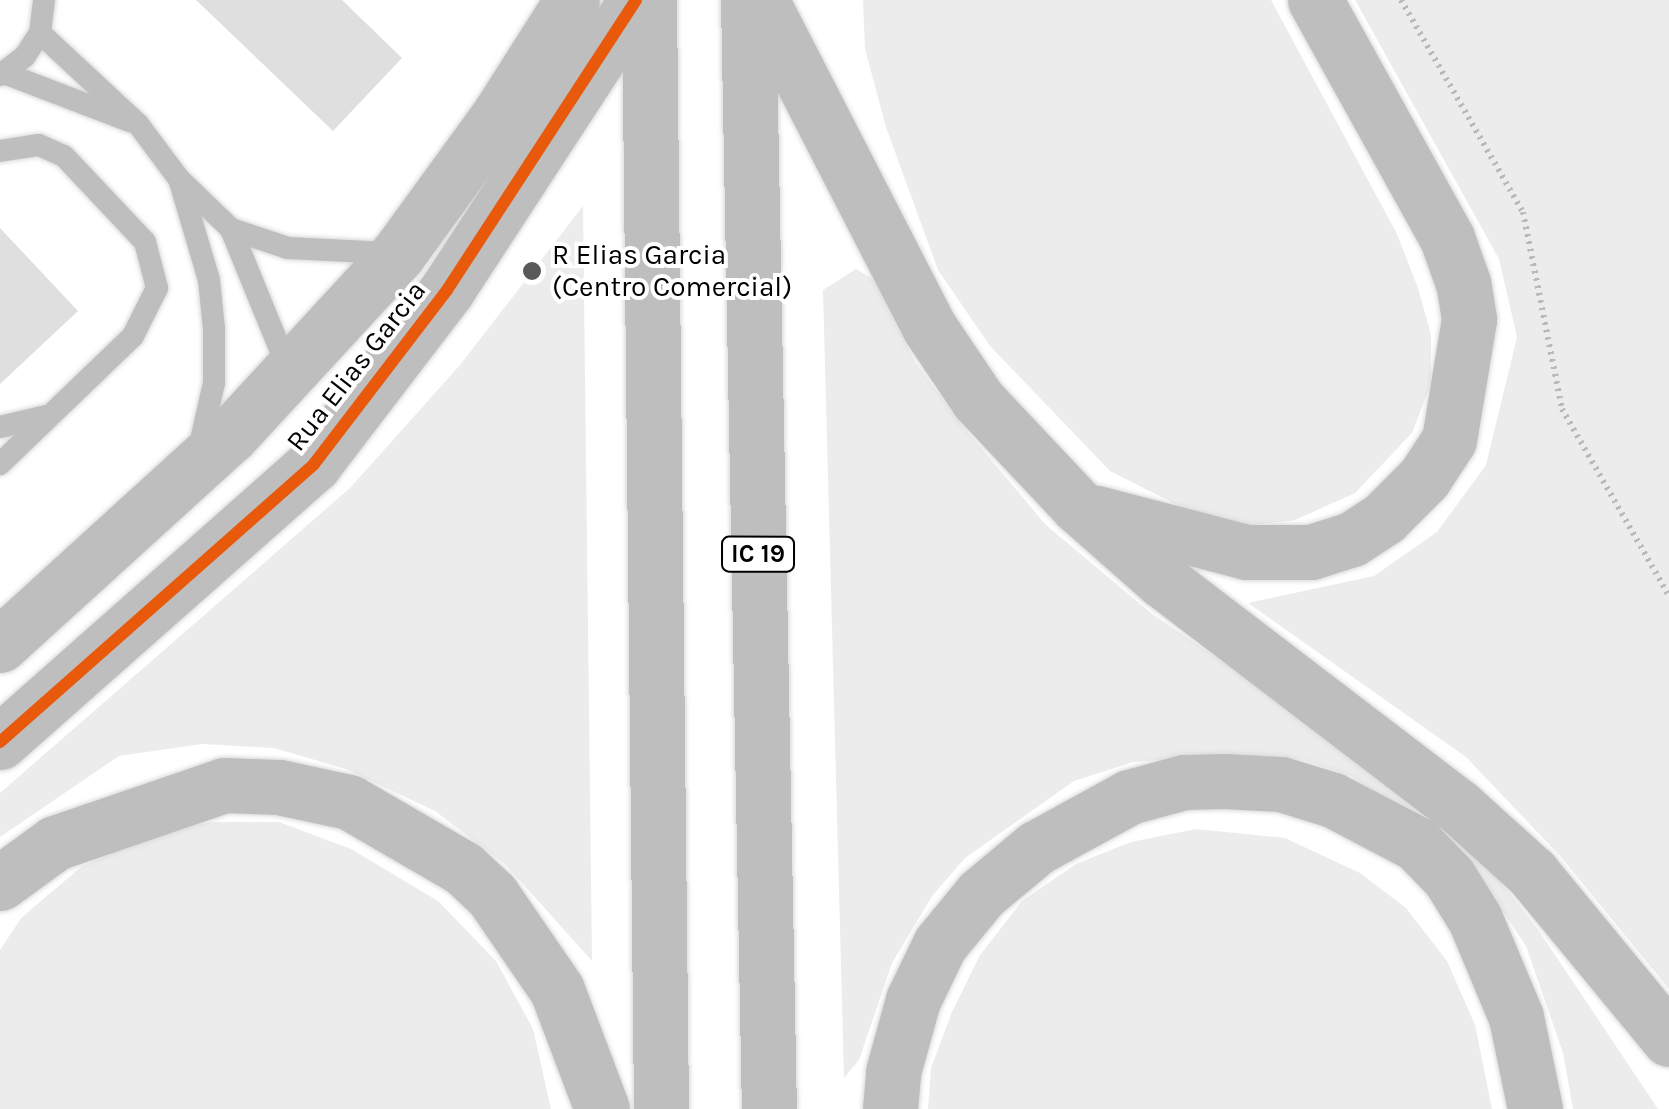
<!DOCTYPE html>
<html>
<head>
<meta charset="utf-8">
<style>
	body { margin:0 }
	#map { position:relative; width:1669px; height:1109px; overflow:hidden; background:#fff; font-family:Karla,sans-serif }
	div>[style] { position:absolute }
	.green>* { inset:0; background:#ececec }
	.building>* { inset:0; background:#dfdfdf }
	.path>* { height:6px; margin-top:-3px; transform-origin:0; background:repeating-linear-gradient(90deg,#b9b9b9 0 2.5px,transparent 0 7.5px) }
	.roads { filter:drop-shadow(0 0 2px #dbdbdb) drop-shadow(0 0 2px #dbdbdb) }
	.service>* { height:22px; margin:-11px; padding:0 11px; transform-origin:11px; border-radius:11px; background:#bebebe }
	.tertiary>* { height:55px; margin:-27.5px; padding:0 27.5px; transform-origin:27.5px; border-radius:27.5px; background:#bebebe }
	.trunk>* { height:55px; margin:-27.5px; padding:0 27.5px; transform-origin:27.5px; border-radius:27.5px; background:#bebebe }
	.cycleway>* { height:12px; margin:-6px; padding:0 6px; transform-origin:6px; border-radius:6px; background:#e8590c }
	.dots>* { width:28px; height:28px; translate:-50% -50%; box-sizing:border-box; border:5px solid #fff; border-radius:50% }
	span { translate:-50% -50%; white-space:nowrap; text-align:center; line-height:1.15; -webkit-text-stroke:8px #fff; paint-order:stroke }
	.shield-label span { padding:2px 8px; background:#fff; border:2px solid; border-radius:8px; -webkit-text-stroke-width:0 }
	.shield-label { font-size:25px; color:#000; font-weight:700 }
	.poi-label { font-size:28px; color:#000 }
	.left { translate:0 -50%; text-align:left }
	.street-label { font-size:28px; color:#000 }
</style>
</head>
<body>
<div id="map">
	<div class="green">
		<div style="clip-path:polygon(863px 0,1271px 0,1397px 234px,1418px 288px,1431px 335px,1431px 384px,1412px 433px,1355px 493px,1295px 520px,1248px 526px,1193px 513px,1110px 471px,990px 346px,938px 270px,886px 127px,865px 49px)"></div>
		<div style="clip-path:polygon(1355px 0,1669px 0,1669px 989px,1561px 857px,1466px 757px,1248px 603px,1374px 576px,1437px 532px,1486px 465px,1517px 337px,1499px 259px)"></div>
		<div style="clip-path:polygon(583px 206px,592px 961px,506px 865px,435px 811px,346px 769px,274px 748px,202px 744px,119px 756px,0 837px,0 793px,350px 488px,460px 365px)"></div>
		<div style="clip-path:polygon(856px 269px,874px 280px,915px 362px,961px 424px,1046px 525px,1152px 614px,1306px 718px,1471px 844px,1539px 931px,1658px 1109px,1573px 1109px,1563px 1053px,1526px 946px,1464px 853px,1351px 776px,1301px 759px,1228px 755px,1133px 762px,1074px 781px,965px 858px,932px 896px,892px 963px,859px 1060px,844px 1078px,823px 290px)"></div>
		<div style="clip-path:polygon(211px 822px,279px 822px,351px 849px,438px 901px,496px 961px,533px 1029px,551px 1109px,0 1109px,0 950px,21px 918px,81px 867px,152px 834px)"></div>
		<div style="clip-path:polygon(1196px 829px,1285px 838px,1360px 873px,1406px 908px,1447px 961px,1475px 1025px,1492px 1109px,928px 1109px,931px 1068px,952px 1012px,980px 955px,1022px 901px,1076px 864px,1131px 842px)"></div>
	</div>
	<div class="building">
		<div style="clip-path:polygon(196px 0,342px 0,402px 58px,333px 131px)"></div>
		<div style="clip-path:polygon(0 228px,78px 311px,0 384px)"></div>
	</div>
	<div class="path">
		<div style="left:1401px;top:0;width:245px;rotate:60.1deg"></div>
		<div style="left:1523px;top:212px;width:201px;rotate:78.8deg"></div>
		<div style="left:1562px;top:409px;width:215px;rotate:60.2deg"></div>
	</div>
	<div class="roads">
		<div class="service">
			<div style="left:40px;top:33px;width:134px;rotate:42.9deg"></div>
			<div style="left:138px;top:124px;width:69px;rotate:53.3deg"></div>
			<div style="left:179px;top:179px;width:72px;rotate:43.9deg"></div>
			<div style="left:231px;top:229px;width:153px;rotate:67.8deg"></div>
			<div style="left:4px;top:73px;width:135px;rotate:20.9deg"></div>
			<div style="left:0;top:75px;width:31px;rotate:-37deg"></div>
			<div style="left:25px;top:56px;width:27px;rotate:-57deg"></div>
			<div style="left:40px;top:33px;width:33px;rotate:-83deg"></div>
			<div style="left:0;top:151px;width:39px;rotate:-9deg"></div>
			<div style="left:39px;top:145px;width:27px;rotate:24deg"></div>
			<div style="left:64px;top:156px;width:118px;rotate:46.7deg"></div>
			<div style="left:145px;top:242px;width:48px;rotate:75.4deg"></div>
			<div style="left:157px;top:288px;width:54px;rotate:116.6deg"></div>
			<div style="left:133px;top:336px;width:185px;rotate:136.1deg"></div>
			<div style="left:180px;top:182px;width:102px;rotate:73.5deg"></div>
			<div style="left:209px;top:280px;width:49px;rotate:84.2deg"></div>
			<div style="left:214px;top:329px;width:54px;rotate:90deg"></div>
			<div style="left:214px;top:383px;width:68px;rotate:102.8deg"></div>
			<div style="left:231px;top:229px;width:60px;rotate:18.4deg"></div>
			<div style="left:288px;top:248px;width:101px;rotate:2.8deg"></div>
			<div style="left:0;top:427px;width:51px;rotate:-13.5deg"></div>
		</div>
		<div class="tertiary">
			<div style="left:0;top:645px;width:311px;rotate:-42.3deg"></div>
			<div style="left:230px;top:436px;width:248px;rotate:-47.3deg"></div>
			<div style="left:398px;top:254px;width:172px;rotate:-54deg"></div>
			<div style="left:499px;top:115px;width:136px;rotate:-57.6deg"></div>
			<div style="left:0;top:742px;width:419px;rotate:-41.5deg"></div>
			<div style="left:314px;top:464px;width:219px;rotate:-52.6deg"></div>
			<div style="left:447px;top:290px;width:346px;rotate:-56.9deg"></div>
		</div>
		<div class="trunk">
			<div style="left:649px;top:0;width:1109px;rotate:89.38deg"></div>
			<div style="left:748px;top:0;width:1109px;rotate:88.92deg"></div>
			<div style="left:761px;top:0;width:368px;rotate:62.8deg"></div>
			<div style="left:929px;top:327px;width:88px;rotate:56.1deg"></div>
			<div style="left:978px;top:400px;width:146px;rotate:46.7deg"></div>
			<div style="left:1078px;top:506px;width:112px;rotate:41.4deg"></div>
			<div style="left:1162px;top:580px;width:374px;rotate:37.4deg"></div>
			<div style="left:1459px;top:807px;width:98px;rotate:42.1deg"></div>
			<div style="left:1532px;top:873px;width:215px;rotate:50.5deg"></div>
			<div style="left:1097px;top:513px;width:155px;rotate:14.6deg"></div>
			<div style="left:1247px;top:552px;width:64px"></div>
			<div style="left:1311px;top:552px;width:43px;rotate:-17.6deg"></div>
			<div style="left:1352px;top:539px;width:38px;rotate:-33deg"></div>
			<div style="left:1384px;top:518px;width:57px;rotate:-45deg"></div>
			<div style="left:1424px;top:478px;width:45px;rotate:-56.7deg"></div>
			<div style="left:1449px;top:440px;width:123px;rotate:-80.6deg"></div>
			<div style="left:1469px;top:319px;width:36px;rotate:-99deg"></div>
			<div style="left:1463px;top:283px;width:48px;rotate:-109.6deg"></div>
			<div style="left:1447px;top:238px;width:272px;rotate:-119deg"></div>
			<div style="left:0;top:883px;width:68px;rotate:-36deg"></div>
			<div style="left:55px;top:843px;width:179px;rotate:-18.9deg"></div>
			<div style="left:224px;top:785px;width:55px;rotate:2.1deg"></div>
			<div style="left:279px;top:787px;width:72px;rotate:12.1deg"></div>
			<div style="left:349px;top:802px;width:132px;rotate:30.1deg"></div>
			<div style="left:463px;top:868px;width:40px;rotate:43deg"></div>
			<div style="left:492px;top:895px;width:115px;rotate:55.6deg"></div>
			<div style="left:557px;top:990px;width:127px;rotate:69.3deg"></div>
			<div style="left:890px;top:1109px;width:37px;rotate:-85deg"></div>
			<div style="left:893px;top:1072px;width:75px;rotate:-74.5deg"></div>
			<div style="left:913px;top:1000px;width:62px;rotate:-64.3deg"></div>
			<div style="left:940px;top:944px;width:65px;rotate:-50.6deg"></div>
			<div style="left:981px;top:894px;width:72px;rotate:-39.9deg"></div>
			<div style="left:1036px;top:848px;width:106px;rotate:-28.7deg"></div>
			<div style="left:1129px;top:797px;width:57px;rotate:-15.3deg"></div>
			<div style="left:1184px;top:782px;width:40px;rotate:-1.4deg"></div>
			<div style="left:1224px;top:781px;width:57px;rotate:3deg"></div>
			<div style="left:1281px;top:784px;width:54px;rotate:17.1deg"></div>
			<div style="left:1333px;top:800px;width:95px;rotate:27.6deg"></div>
			<div style="left:1417px;top:844px;width:46px;rotate:45.9deg"></div>
			<div style="left:1449px;top:877px;width:49px;rotate:58.2deg"></div>
			<div style="left:1475px;top:919px;width:106px;rotate:67.3deg"></div>
			<div style="left:1516px;top:1017px;width:94px;rotate:78.3deg"></div>
		</div>
	</div>
	<div class="cycleway">
		<div style="left:0;top:742px;width:419px;rotate:-41.5deg"></div>
		<div style="left:314px;top:464px;width:219px;rotate:-52.6deg"></div>
		<div style="left:447px;top:290px;width:346px;rotate:-56.9deg"></div>
	</div>
	<div class="dots">
		<div style="left:532px;top:271px;background:#595959"></div>
	</div>
	<div class="shield-label">
		<span style="left:758px;top:554px">IC 19</span>
	</div>
	<div class="poi-label">
		<span class="left" style="left:552px;top:271px">R Elias Garcia<br>(Centro Comercial)</span>
	</div>
	<div class="street-label">
		<span style="left:356px;top:366px;rotate:-52deg">Rua Elias Garcia</span>
	</div>
</div>
</body>
</html>
